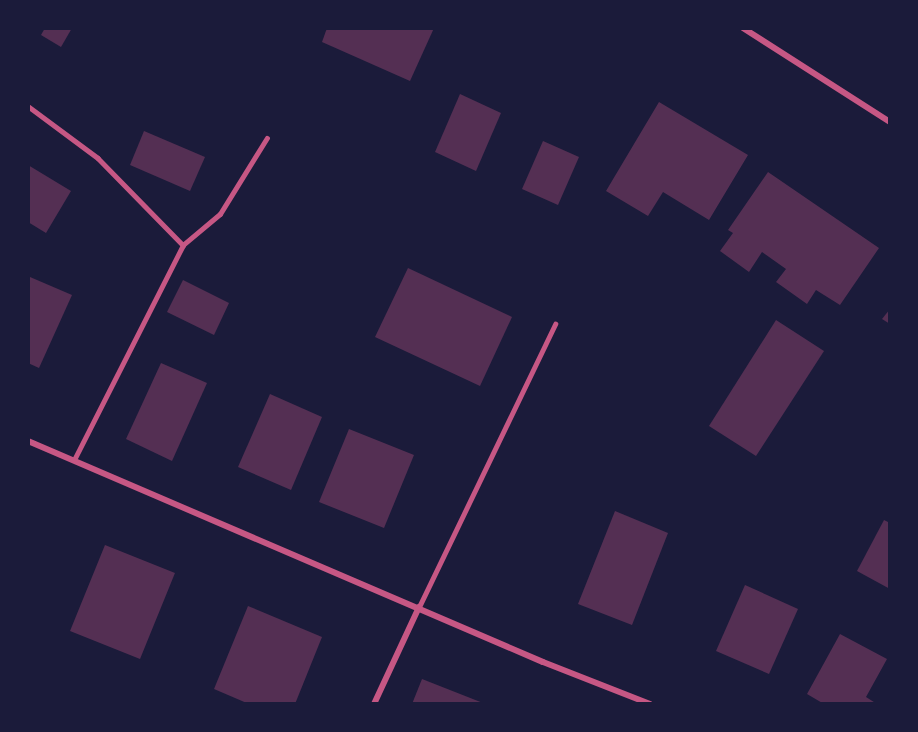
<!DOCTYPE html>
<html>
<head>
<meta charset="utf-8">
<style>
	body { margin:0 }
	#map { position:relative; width:918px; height:732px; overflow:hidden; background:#1b1b3a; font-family:Inter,sans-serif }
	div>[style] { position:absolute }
	.building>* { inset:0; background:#542f53 }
	.service>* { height:4.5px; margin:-2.25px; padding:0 2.25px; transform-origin:2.25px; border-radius:2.25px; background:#c65784 }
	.minor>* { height:6px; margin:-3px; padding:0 3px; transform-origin:3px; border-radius:3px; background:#c65784 }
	span { translate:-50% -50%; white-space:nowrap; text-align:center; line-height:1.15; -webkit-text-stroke:4.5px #1b1b3a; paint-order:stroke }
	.frame { position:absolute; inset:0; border:30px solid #1b1b3a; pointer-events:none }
</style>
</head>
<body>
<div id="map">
	<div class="building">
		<div style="clip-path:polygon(45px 28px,72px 28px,61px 47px,41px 35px)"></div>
		<div style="clip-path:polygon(327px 28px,434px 28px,410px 81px,322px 42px)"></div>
		<div style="clip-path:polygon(460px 94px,501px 113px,476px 171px,435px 152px)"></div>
		<div style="clip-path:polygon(659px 102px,748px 155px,709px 220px,663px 192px,648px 216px,606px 191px)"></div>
		<div style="clip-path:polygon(144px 131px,205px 157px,190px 191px,130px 165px)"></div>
		<div style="clip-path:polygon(543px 141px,579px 157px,558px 205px,522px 189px)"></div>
		<div style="clip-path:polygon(28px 165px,71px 191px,46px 233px,28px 222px)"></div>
		<div style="clip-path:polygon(768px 172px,879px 248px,840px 305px,816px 290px,807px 304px,776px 282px,786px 269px,762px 252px,749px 272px,720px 251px,733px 233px,728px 230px)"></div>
		<div style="clip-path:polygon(408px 268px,512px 317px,480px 386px,375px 337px)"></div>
		<div style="clip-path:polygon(30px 277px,72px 295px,39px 368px,28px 363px)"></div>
		<div style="clip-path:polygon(183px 280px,229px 303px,214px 335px,167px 312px)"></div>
		<div style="clip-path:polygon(890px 309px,890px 324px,882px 319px)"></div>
		<div style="clip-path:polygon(776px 320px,824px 351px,756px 456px,709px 426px)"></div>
		<div style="clip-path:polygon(161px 363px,207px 383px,172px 461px,126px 439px)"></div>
		<div style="clip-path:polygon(270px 394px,322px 417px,291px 490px,238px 467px)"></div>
		<div style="clip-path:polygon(349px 429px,414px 455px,384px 528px,319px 502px)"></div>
		<div style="clip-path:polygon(615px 511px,668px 533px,632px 625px,578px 604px)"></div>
		<div style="clip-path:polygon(884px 520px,890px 523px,890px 589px,857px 571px)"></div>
		<div style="clip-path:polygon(105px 545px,175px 573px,140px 659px,70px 631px)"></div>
		<div style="clip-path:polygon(745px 585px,798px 609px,769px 674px,716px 651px)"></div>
		<div style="clip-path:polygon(248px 606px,322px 637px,295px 704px,249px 704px,214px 689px)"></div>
		<div style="clip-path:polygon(840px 634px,887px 659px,866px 697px,877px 704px,824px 704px,807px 694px)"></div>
		<div style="clip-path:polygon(422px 679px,483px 703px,483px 704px,412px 704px)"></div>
	</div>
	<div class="service">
		<div style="left:28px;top:106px;width:87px;rotate:36.6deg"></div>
		<div style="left:98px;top:158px;width:122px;rotate:45.7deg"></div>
		<div style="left:183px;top:245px;width:48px;rotate:-40deg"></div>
		<div style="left:220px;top:214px;width:89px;rotate:-58.3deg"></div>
		<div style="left:74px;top:460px;width:241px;rotate:-63.1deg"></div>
		<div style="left:419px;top:607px;width:314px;rotate:-64.3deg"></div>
	</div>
	<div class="minor">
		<div style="left:743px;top:28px;width:174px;rotate:32.6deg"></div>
		<div style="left:28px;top:441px;width:560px;rotate:23.23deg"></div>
		<div style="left:543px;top:662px;width:115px;rotate:21.4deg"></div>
		<div style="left:374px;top:704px;width:107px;rotate:-65.1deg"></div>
	</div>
	<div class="frame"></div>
</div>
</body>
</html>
